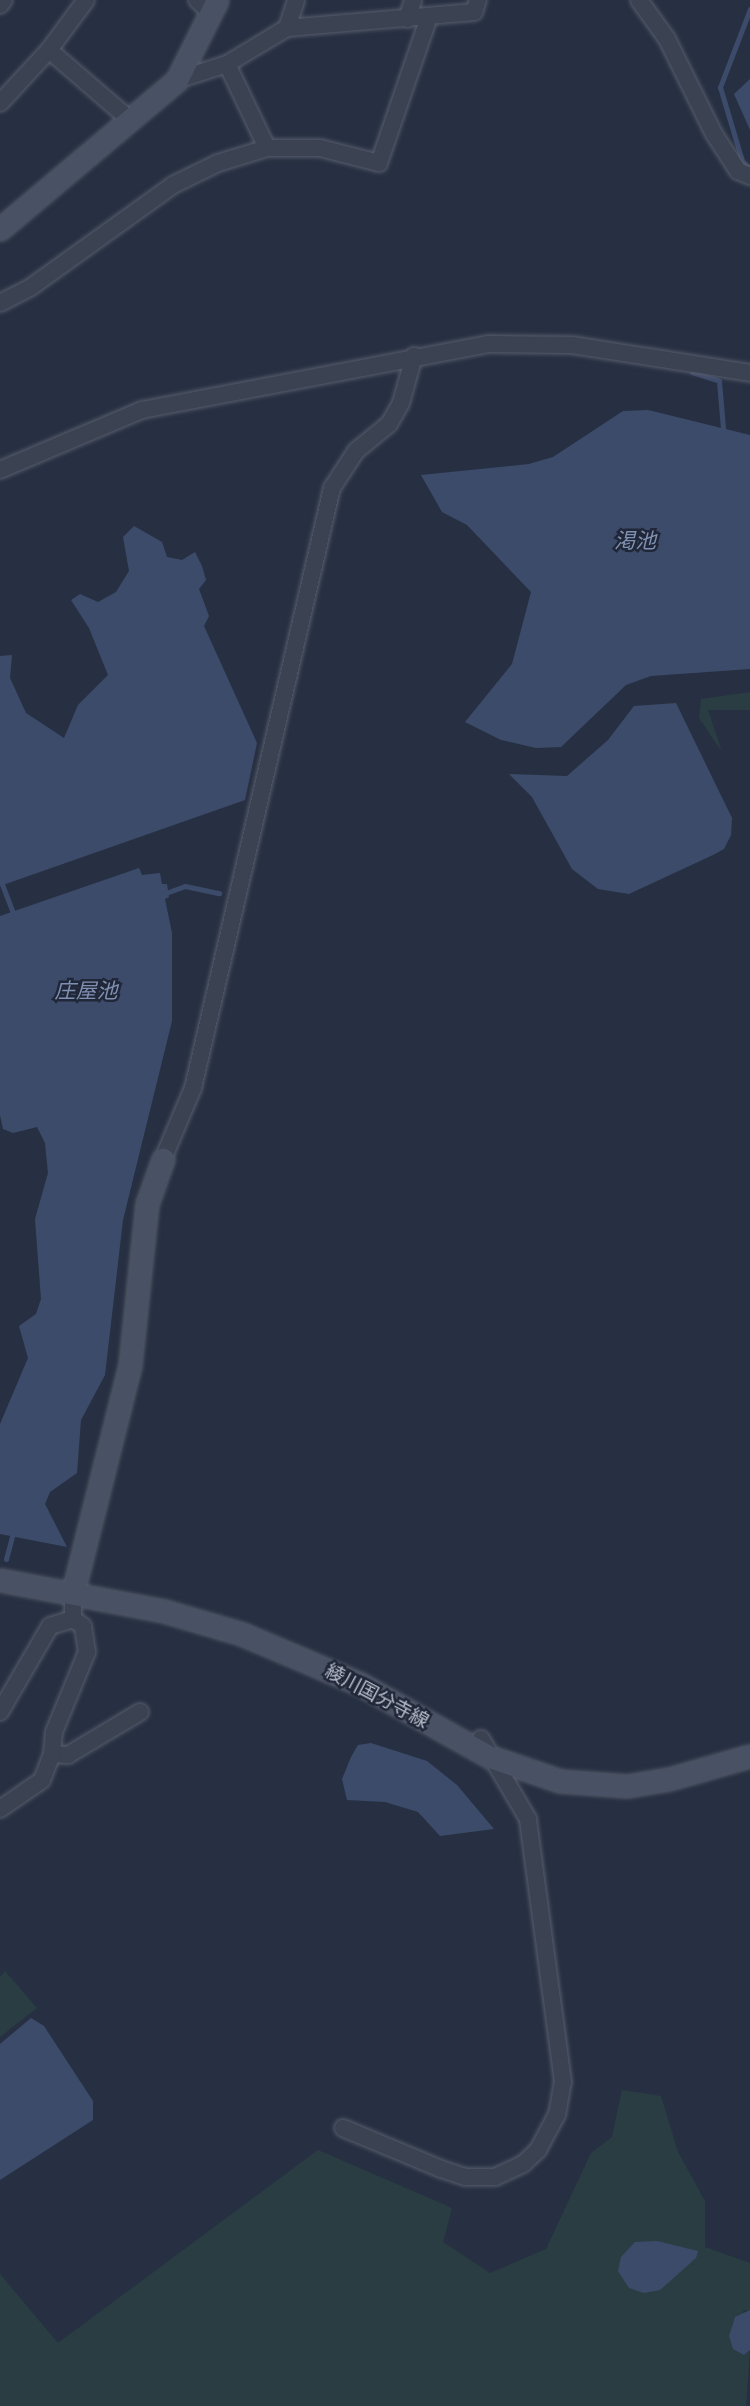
<!DOCTYPE html>
<html>
<head>
<meta charset="utf-8">
<style>
	body { margin:0 }
	#map { position:relative; width:750px; height:2406px; overflow:hidden; background:#273042; font-family:"DejaVu Sans","Noto Sans JP",sans-serif }
	div>[style] { position:absolute }
	.green>* { inset:0; background:#293d43 }
	.water>* { inset:0; background:#3d4b6b }
	.stream>* { height:5px; margin:-2.5px; padding:0 2.5px; transform-origin:2.5px; border-radius:2.5px; background:#3d4b6b }
	.roads { filter:drop-shadow(0 0 2px #575d6c) drop-shadow(0 0 2px #575d6c) }
	.street>* { height:16px; margin:-8px; padding:0 8px; transform-origin:8px; border-radius:8px; background:#3b4252 }
	.secondary>* { height:21px; margin:-10.5px; padding:0 10.5px; transform-origin:10.5px; border-radius:10.5px; background:#495165 }
	span { translate:-50% -50%; white-space:nowrap; text-align:center; line-height:1.15; -webkit-text-stroke:5px #202738; paint-order:stroke }
	.street-label { font-size:19px; color:#b9becc }
	.water-label { font-size:21px; color:#8090b2; font-style:italic }
</style>
</head>
<body>
<div id="map">
	<div class="green">
		<div style="clip-path:polygon(750px 692px,750px 710px,708px 710px,722px 752px,699px 718px,701px 699px)"></div>
		<div style="clip-path:polygon(5px 1971px,37px 2008px,0 2037px,0 1977px)"></div>
		<div style="clip-path:polygon(622px 2090px,661px 2096px,678px 2152px,705px 2201px,705px 2247px,750px 2263px,750px 2310px,743px 2311px,744px 2355px,750px 2350px,746px 2406px,0 2406px,0 2274px,58px 2343px,318px 2150px,452px 2208px,443px 2242px,490px 2273px,546px 2249px,591px 2153px,612px 2137px)"></div>
	</div>
	<div class="water">
		<div style="clip-path:polygon(750px 79px,750px 130px,734px 94px)"></div>
		<div style="clip-path:polygon(648px 410px,750px 435px,750px 669px,651px 676px,626px 685px,561px 747px,536px 748px,501px 740px,465px 722px,512px 664px,531px 592px,467px 525px,442px 512px,421px 475px,529px 464px,553px 457px,623px 411px)"></div>
		<div style="clip-path:polygon(134px 526px,162px 542px,167px 557px,182px 560px,195px 552px,202px 566px,206px 580px,199px 589px,209px 616px,204px 626px,257px 743px,245px 800px,0 886px,0 656px,12px 655px,10px 678px,26px 713px,64px 738px,78px 705px,108px 675px,89px 628px,71px 600px,80px 594px,98px 602px,116px 592px,129px 571px,123px 537px)"></div>
		<div style="clip-path:polygon(676px 703px,732px 818px,731px 835px,724px 849px,713px 855px,629px 894px,598px 889px,572px 869px,532px 797px,509px 774px,567px 776px,608px 740px,634px 706px)"></div>
		<div style="clip-path:polygon(139px 868px,142px 875px,160px 873px,162px 884px,167px 884px,169px 897px,165px 899px,172px 933px,172px 1021px,123px 1220px,105px 1375px,81px 1420px,77px 1473px,50px 1492px,45px 1504px,67px 1547px,0 1534px,0 1424px,28px 1358px,19px 1326px,36px 1314px,41px 1299px,35px 1219px,48px 1173px,45px 1143px,37px 1127px,13px 1133px,3px 1129px,0 1115px,0 916px)"></div>
		<div style="clip-path:polygon(371px 1743px,427px 1761px,457px 1785px,494px 1829px,440px 1836px,418px 1812px,385px 1802px,347px 1800px,342px 1779px,351px 1757px,358px 1745px)"></div>
		<div style="clip-path:polygon(31px 2018px,44px 2026px,93px 2101px,93px 2120px,0 2180px,0 2044px)"></div>
		<div style="clip-path:polygon(657px 2241px,698px 2251px,696px 2258px,660px 2290px,644px 2293px,629px 2288px,618px 2271px,621px 2257px,635px 2242px)"></div>
		<div style="clip-path:polygon(750px 2310px,750px 2350px,744px 2355px,733px 2349px,729px 2336px,735px 2317px)"></div>
	</div>
	<div class="stream">
		<div style="left:750px;top:9px;width:84px;rotate:111deg"></div>
		<div style="left:720px;top:87px;width:77px;rotate:73.4deg"></div>
		<div style="left:742px;top:161px;width:11px;rotate:45deg"></div>
		<div style="left:692px;top:372px;width:28px;rotate:18deg"></div>
		<div style="left:719px;top:381px;width:48px;rotate:85.2deg"></div>
		<div style="left:0;top:879px;width:42px;rotate:69deg"></div>
		<div style="left:163px;top:894px;width:23px;rotate:-20deg"></div>
		<div style="left:185px;top:886px;width:35px;rotate:12deg"></div>
		<div style="left:6px;top:1559px;width:28px;rotate:-75deg"></div>
	</div>
	<div class="roads">
		<div class="street">
			<div style="left:197px;top:0;width:19px;rotate:43deg"></div>
			<div style="left:639px;top:0;width:48px;rotate:54.3deg"></div>
			<div style="left:667px;top:39px;width:106px;rotate:63.7deg"></div>
			<div style="left:714px;top:134px;width:44px;rotate:57deg"></div>
			<div style="left:738px;top:171px;width:13px;rotate:23deg"></div>
			<div style="left:0;top:5px;width:6px;rotate:-51deg"></div>
			<div style="left:407px;top:19px;width:20px;rotate:-72deg"></div>
			<div style="left:287px;top:28px;width:29px;rotate:-72deg"></div>
			<div style="left:49px;top:50px;width:107px;rotate:40.8deg"></div>
			<div style="left:227px;top:64px;width:93px;rotate:64.5deg"></div>
			<div style="left:177px;top:80px;width:52px;rotate:-17.7deg"></div>
			<div style="left:227px;top:64px;width:70px;rotate:-31deg"></div>
			<div style="left:287px;top:28px;width:188px;rotate:-4.9deg"></div>
			<div style="left:474px;top:12px;width:13px;rotate:-72deg"></div>
			<div style="left:0;top:103px;width:72px;rotate:-47.2deg"></div>
			<div style="left:49px;top:50px;width:62px;rotate:-53.5deg"></div>
			<div style="left:0;top:303px;width:35px;rotate:-27deg"></div>
			<div style="left:31px;top:287px;width:175px;rotate:-35.7deg"></div>
			<div style="left:173px;top:185px;width:50px;rotate:-26.1deg"></div>
			<div style="left:218px;top:163px;width:51px;rotate:-17deg"></div>
			<div style="left:267px;top:148px;width:53px"></div>
			<div style="left:320px;top:148px;width:61px;rotate:14.3deg"></div>
			<div style="left:379px;top:163px;width:154px;rotate:-71.1deg"></div>
			<div style="left:0;top:470px;width:154px;rotate:-22.9deg"></div>
			<div style="left:142px;top:410px;width:352px;rotate:-10.8deg"></div>
			<div style="left:488px;top:344px;width:84px;rotate:0.7deg"></div>
			<div style="left:572px;top:345px;width:180px;rotate:8.9deg"></div>
			<div style="left:163px;top:1159px;width:77px;rotate:-67.1deg"></div>
			<div style="left:193px;top:1088px;width:616px;rotate:-76.96deg"></div>
			<div style="left:332px;top:488px;width:44px;rotate:-57deg"></div>
			<div style="left:356px;top:451px;width:43px;rotate:-39.3deg"></div>
			<div style="left:389px;top:424px;width:24px;rotate:-60deg"></div>
			<div style="left:401px;top:403px;width:49px;rotate:-74.5deg"></div>
			<div style="left:0;top:1712px;width:99px;rotate:-59.8deg"></div>
			<div style="left:50px;top:1626px;width:24px;rotate:-17deg"></div>
			<div style="left:52px;top:1754px;width:16px;rotate:4deg"></div>
			<div style="left:68px;top:1755px;width:84px;rotate:-30.8deg"></div>
			<div style="left:0;top:1809px;width:51px;rotate:-34.6deg"></div>
			<div style="left:42px;top:1780px;width:28px;rotate:-69deg"></div>
			<div style="left:52px;top:1754px;width:22px;rotate:-85deg"></div>
			<div style="left:54px;top:1732px;width:87px;rotate:-67.6deg"></div>
			<div style="left:87px;top:1652px;width:26px;rotate:-99deg"></div>
			<div style="left:83px;top:1626px;width:12px;rotate:-145deg"></div>
			<div style="left:73px;top:1619px;width:27px;rotate:-90deg"></div>
			<div style="left:343px;top:2128px;width:106px;rotate:22.7deg"></div>
			<div style="left:441px;top:2169px;width:26px;rotate:18deg"></div>
			<div style="left:466px;top:2177px;width:29px"></div>
			<div style="left:495px;top:2177px;width:31px;rotate:-25deg"></div>
			<div style="left:523px;top:2164px;width:21px;rotate:-43deg"></div>
			<div style="left:538px;top:2150px;width:40px;rotate:-62deg"></div>
			<div style="left:557px;top:2115px;width:34px;rotate:-80deg"></div>
			<div style="left:563px;top:2082px;width:265px;rotate:-97.6deg"></div>
			<div style="left:528px;top:1819px;width:93px;rotate:-120.4deg"></div>
		</div>
		<div class="secondary">
			<div style="left:0;top:229px;width:231px;rotate:-40.1deg"></div>
			<div style="left:177px;top:80px;width:89px;rotate:-63.4deg"></div>
			<div style="left:0;top:1580px;width:167px;rotate:10.7deg"></div>
			<div style="left:164px;top:1611px;width:81px;rotate:16.4deg"></div>
			<div style="left:242px;top:1634px;width:128px;rotate:23deg"></div>
			<div style="left:360px;top:1684px;width:149px;rotate:29.3deg"></div>
			<div style="left:490px;top:1757px;width:74px;rotate:18.9deg"></div>
			<div style="left:560px;top:1781px;width:67px;rotate:4.3deg"></div>
			<div style="left:627px;top:1786px;width:43px;rotate:-9.5deg"></div>
			<div style="left:669px;top:1779px;width:84px;rotate:-15.9deg"></div>
			<div style="left:73px;top:1592px;width:234px;rotate:-75.9deg"></div>
			<div style="left:130px;top:1365px;width:162px;rotate:-84deg"></div>
			<div style="left:147px;top:1204px;width:48px;rotate:-70.4deg"></div>
		</div>
	</div>
	<div class="street-label">
		<span style="left:377px;top:1696px;rotate:28deg">綾川国分寺線</span>
	</div>
	<div class="water-label">
		<span style="left:635px;top:541px">渇池</span>
		<span style="left:86px;top:991px">庄屋池</span>
	</div>
</div>
</body>
</html>
